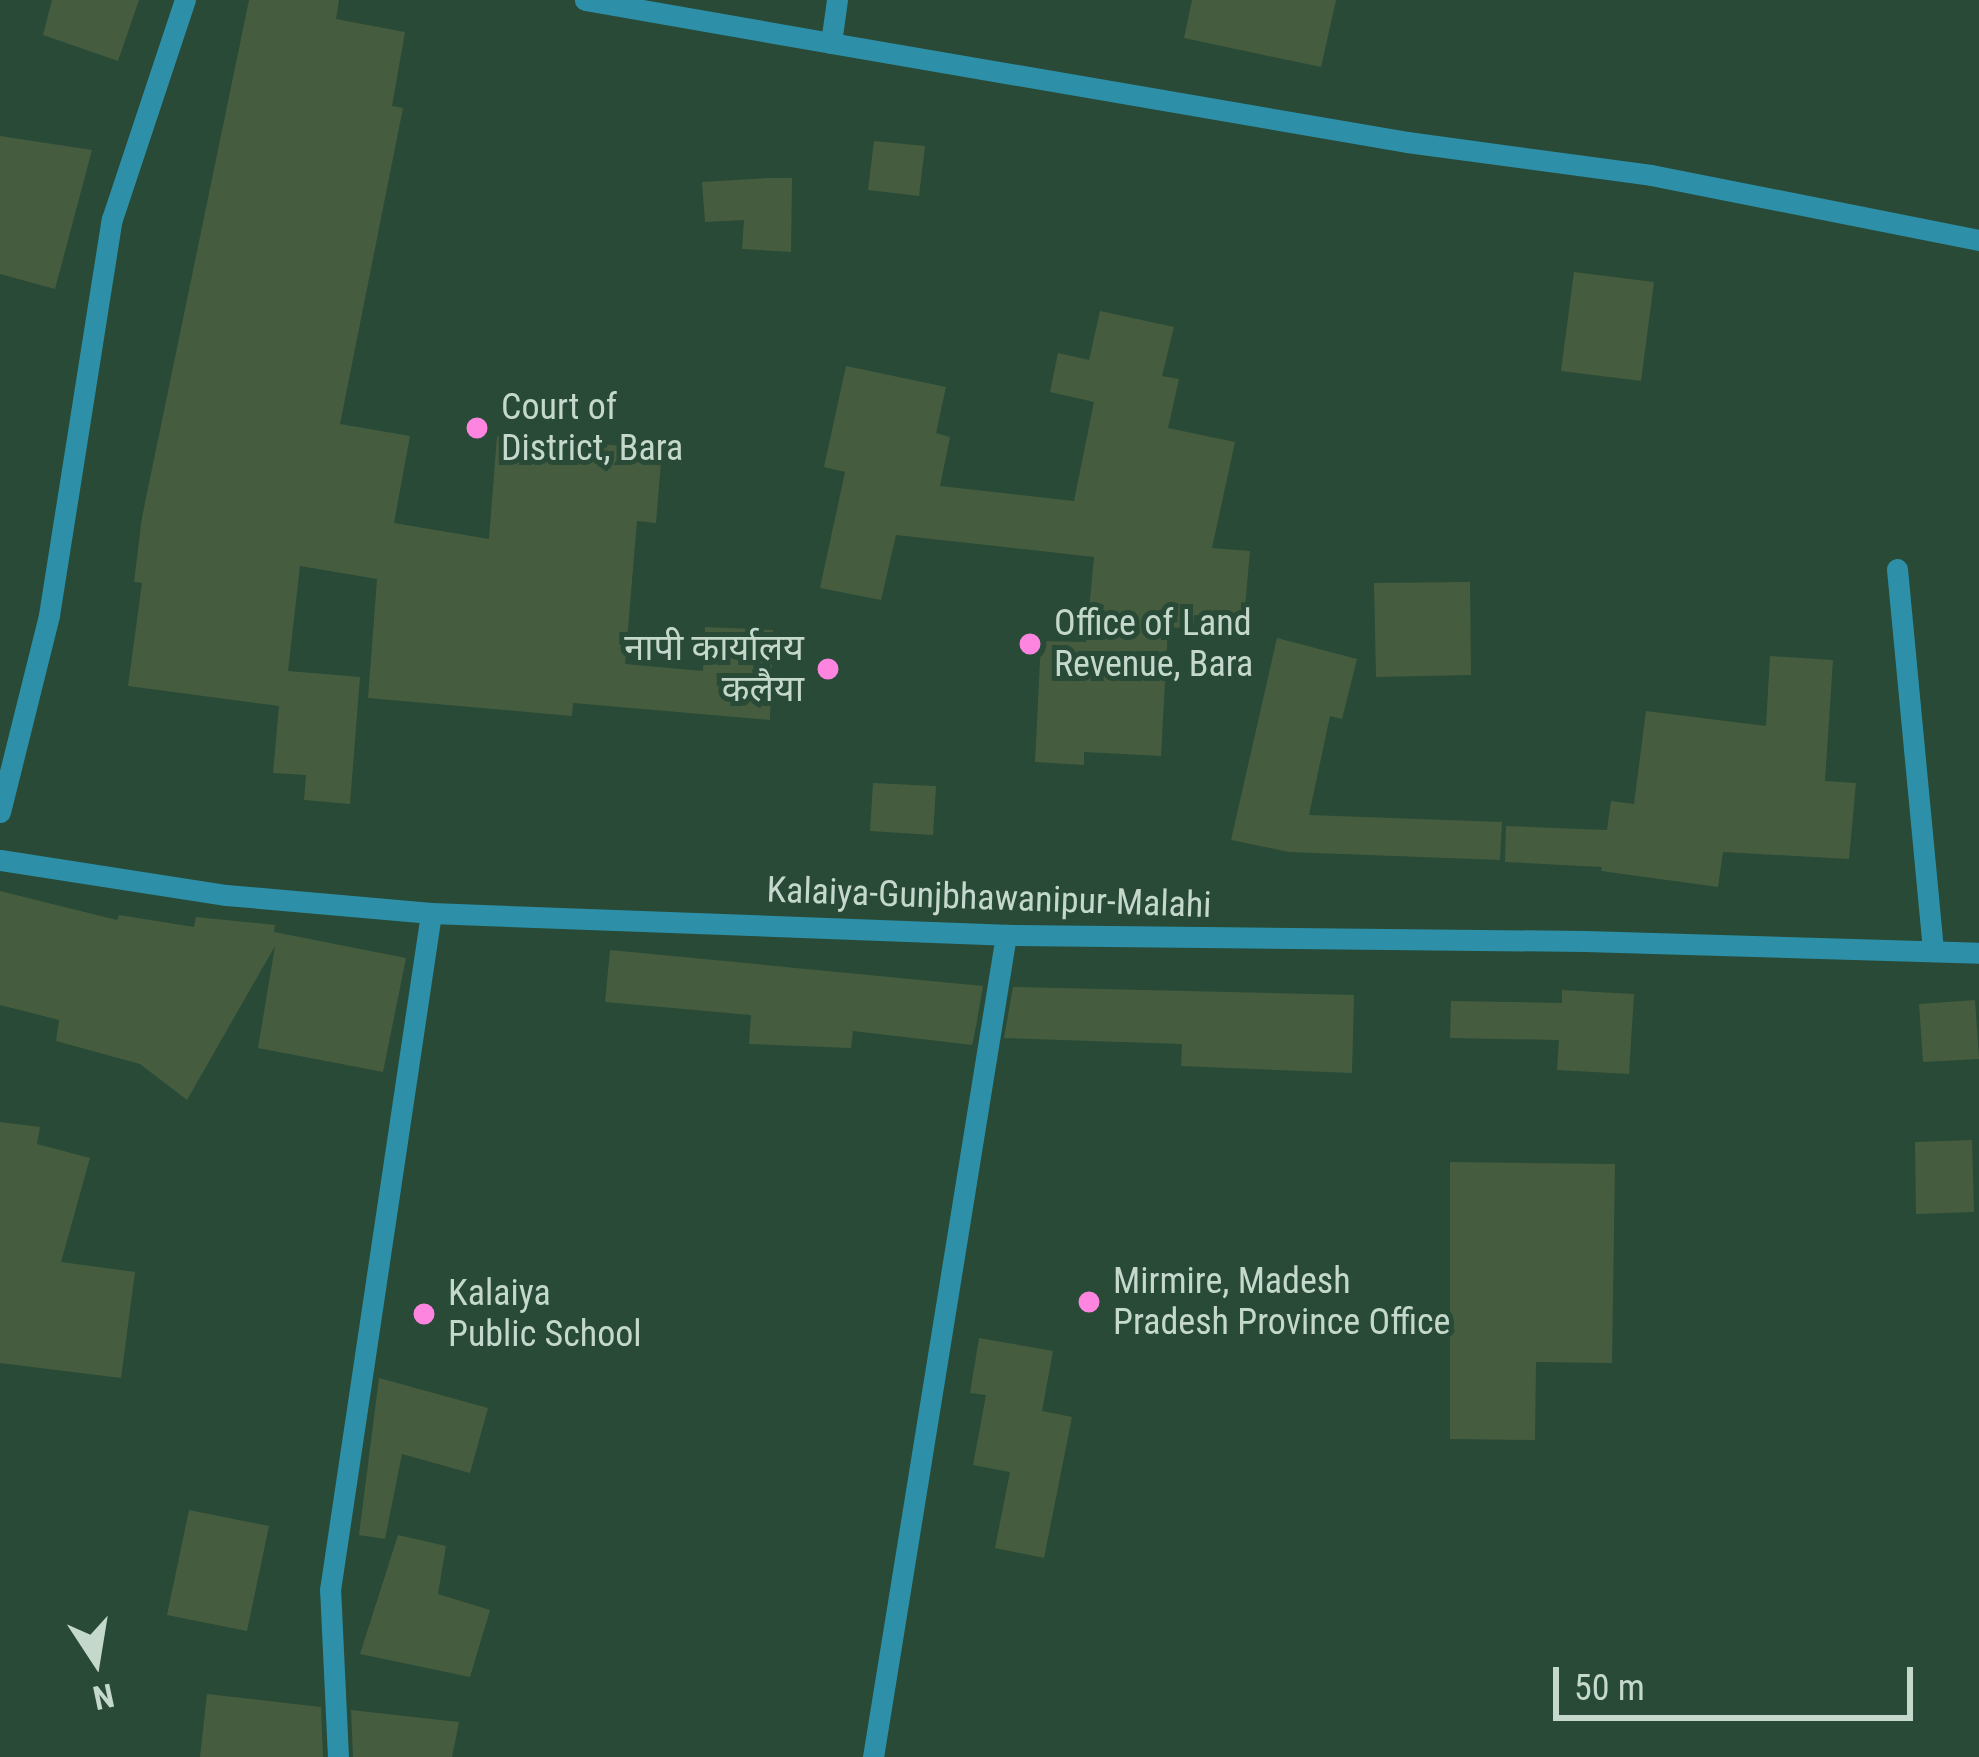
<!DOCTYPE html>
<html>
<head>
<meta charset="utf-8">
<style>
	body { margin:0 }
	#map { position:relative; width:1979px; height:1757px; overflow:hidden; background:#284a37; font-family:"Roboto Condensed","Noto Sans Devanagari",sans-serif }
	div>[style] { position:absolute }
	.building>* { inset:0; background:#465c3f }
	.minor>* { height:21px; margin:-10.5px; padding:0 10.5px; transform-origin:10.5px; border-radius:10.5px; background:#2d90a8 }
	.dots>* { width:33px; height:33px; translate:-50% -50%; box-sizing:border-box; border:6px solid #284a37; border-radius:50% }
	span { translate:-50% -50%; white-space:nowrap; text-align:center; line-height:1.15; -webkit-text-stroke:10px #284a37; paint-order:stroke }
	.poi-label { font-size:36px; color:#c5d8cc }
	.left { translate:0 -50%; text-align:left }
	.right { translate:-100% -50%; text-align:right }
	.street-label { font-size:36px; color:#c5d8cc }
	.north { position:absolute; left:36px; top:1601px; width:120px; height:120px; -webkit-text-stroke:9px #284a37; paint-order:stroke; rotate:168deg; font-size:33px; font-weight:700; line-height:48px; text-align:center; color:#c5d8cc }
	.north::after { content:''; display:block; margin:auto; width:42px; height:54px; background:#c5d8cc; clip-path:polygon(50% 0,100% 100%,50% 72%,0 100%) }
	.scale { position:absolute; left:1553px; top:1667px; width:360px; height:54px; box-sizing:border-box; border:6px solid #c5d8cc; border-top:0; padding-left:15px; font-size:36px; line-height:42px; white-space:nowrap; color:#c5d8cc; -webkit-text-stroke:9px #284a37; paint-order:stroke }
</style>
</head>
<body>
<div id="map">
	<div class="building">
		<div style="clip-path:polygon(52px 0,139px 0,118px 61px,43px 35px)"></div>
		<div style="clip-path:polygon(249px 0,339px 0,336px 19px,405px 32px,392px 106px,403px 108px,340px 424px,410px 436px,394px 523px,489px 539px,497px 436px,662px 449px,656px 523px,637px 521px,625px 664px,703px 671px,705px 627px,773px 630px,770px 720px,573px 703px,572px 716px,368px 698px,377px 579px,300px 566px,288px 671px,360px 677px,350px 804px,304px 800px,306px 775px,273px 773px,279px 706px,128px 686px,142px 583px,134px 582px,142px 517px)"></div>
		<div style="clip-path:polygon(1192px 0,1336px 0,1321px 67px,1184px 38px)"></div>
		<div style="clip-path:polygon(0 136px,92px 150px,55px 289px,0 274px)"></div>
		<div style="clip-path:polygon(874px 141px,925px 146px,919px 196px,868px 190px)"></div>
		<div style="clip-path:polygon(767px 178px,792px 178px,791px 252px,742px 249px,744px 220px,705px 222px,702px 182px)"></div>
		<div style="clip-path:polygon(1574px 272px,1654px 282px,1641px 381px,1561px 371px)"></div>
		<div style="clip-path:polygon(1100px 311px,1174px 327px,1162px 376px,1179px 379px,1168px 428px,1235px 442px,1212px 548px,1250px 551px,1244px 618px,1194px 615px,1193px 629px,1168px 627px,1161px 756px,1084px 752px,1084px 765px,1035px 762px,1041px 641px,1086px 642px,1094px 557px,896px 535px,881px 600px,820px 588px,845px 472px,824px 467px,846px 366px,946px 387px,936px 433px,950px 437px,940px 486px,1074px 501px,1094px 402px,1050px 392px,1058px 353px,1089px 360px)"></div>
		<div style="clip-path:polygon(1470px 582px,1471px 675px,1376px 677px,1374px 583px)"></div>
		<div style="clip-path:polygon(1277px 638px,1357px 659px,1342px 719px,1330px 716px,1309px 815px,1502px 822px,1500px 860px,1289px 852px,1231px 840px)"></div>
		<div style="clip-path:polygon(1770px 656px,1833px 660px,1825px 781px,1856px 783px,1849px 859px,1723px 852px,1718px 887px,1601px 871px,1602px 867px,1505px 862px,1506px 826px,1607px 830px,1611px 801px,1634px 804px,1646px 711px,1766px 726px)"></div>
		<div style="clip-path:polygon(873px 783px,936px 786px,933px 835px,870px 831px)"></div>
		<div style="clip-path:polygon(0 891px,117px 920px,119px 915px,194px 927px,196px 917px,275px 925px,274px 932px,406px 958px,383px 1072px,258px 1048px,275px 946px,187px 1100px,140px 1064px,56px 1041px,59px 1020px,0 1005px)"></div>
		<div style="clip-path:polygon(610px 950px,983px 986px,974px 1037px,972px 1045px,853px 1031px,851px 1048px,749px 1044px,751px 1015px,605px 1002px)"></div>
		<div style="clip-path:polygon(1013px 987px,1354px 995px,1352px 1073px,1181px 1066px,1182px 1044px,1004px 1038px)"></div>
		<div style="clip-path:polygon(1562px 990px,1634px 994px,1629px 1074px,1557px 1070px,1559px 1040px,1450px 1038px,1451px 1001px,1562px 1003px)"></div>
		<div style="clip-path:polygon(1975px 1000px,1979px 1059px,1923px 1062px,1919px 1004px)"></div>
		<div style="clip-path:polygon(0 1122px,40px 1127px,37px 1144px,90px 1158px,61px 1262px,135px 1272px,121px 1378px,0 1363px)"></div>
		<div style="clip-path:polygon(1972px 1140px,1974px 1212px,1916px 1214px,1915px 1142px)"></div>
		<div style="clip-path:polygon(1450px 1162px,1615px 1164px,1612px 1363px,1536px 1362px,1535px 1440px,1450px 1439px)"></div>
		<div style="clip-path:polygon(979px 1338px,1053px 1351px,1042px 1411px,1072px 1417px,1044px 1558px,995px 1548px,1010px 1472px,973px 1465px,986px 1395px,970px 1393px)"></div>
		<div style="clip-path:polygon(379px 1378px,488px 1408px,470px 1473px,402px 1454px,385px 1539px,359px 1535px)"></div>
		<div style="clip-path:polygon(189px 1510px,269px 1526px,247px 1631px,167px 1615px)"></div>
		<div style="clip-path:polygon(398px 1535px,446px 1546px,438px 1594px,490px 1610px,470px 1677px,360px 1654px)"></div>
		<div style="clip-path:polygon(207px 1694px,321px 1707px,323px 1757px,200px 1757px)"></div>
		<div style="clip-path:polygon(351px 1710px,459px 1722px,452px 1757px,353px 1757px)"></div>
	</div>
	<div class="minor">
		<div style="left:585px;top:0;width:250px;rotate:9.9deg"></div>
		<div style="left:831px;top:43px;width:43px;rotate:-82.1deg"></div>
		<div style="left:831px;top:43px;width:584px;rotate:9.75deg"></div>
		<div style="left:1407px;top:142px;width:246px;rotate:7.7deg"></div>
		<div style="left:1651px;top:175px;width:334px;rotate:11.2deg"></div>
		<div style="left:1897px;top:569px;width:384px;rotate:84.6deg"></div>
		<div style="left:0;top:812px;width:203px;rotate:-76deg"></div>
		<div style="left:49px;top:615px;width:401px;rotate:-81deg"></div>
		<div style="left:112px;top:219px;width:231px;rotate:-71.6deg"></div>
		<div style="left:0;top:860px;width:229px;rotate:8.8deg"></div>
		<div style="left:226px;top:895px;width:206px;rotate:5deg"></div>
		<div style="left:431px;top:913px;width:581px;rotate:2.17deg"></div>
		<div style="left:1012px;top:935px;width:573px;rotate:0.6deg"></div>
		<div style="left:1585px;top:941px;width:394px;rotate:1.7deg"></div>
		<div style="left:338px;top:1757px;width:167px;rotate:-92.7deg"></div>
		<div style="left:330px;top:1590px;width:684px;rotate:-81.51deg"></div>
		<div style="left:873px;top:1757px;width:833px;rotate:-80.81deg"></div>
	</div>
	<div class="dots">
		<div style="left:477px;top:428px;background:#fe85df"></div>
		<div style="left:1030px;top:644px;background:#fe85df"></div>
		<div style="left:828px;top:669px;background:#fe85df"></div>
		<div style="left:1089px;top:1302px;background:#fe85df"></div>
		<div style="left:424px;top:1314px;background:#fe85df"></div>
	</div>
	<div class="poi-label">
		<span class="left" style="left:501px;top:428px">Court of<br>District, Bara</span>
		<span class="left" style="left:1054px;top:644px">Office of Land<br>Revenue, Bara</span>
		<span class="right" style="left:804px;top:669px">नापी कार्यालय<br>कलैया</span>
		<span class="left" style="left:1113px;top:1302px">Mirmire, Madesh<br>Pradesh Province Office</span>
		<span class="left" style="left:448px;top:1314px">Kalaiya<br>Public School</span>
	</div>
	<div class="street-label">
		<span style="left:989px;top:898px;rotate:2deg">Kalaiya-Gunjbhawanipur-Malahi</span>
	</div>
	<div class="north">N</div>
	<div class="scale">50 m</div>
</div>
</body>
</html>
